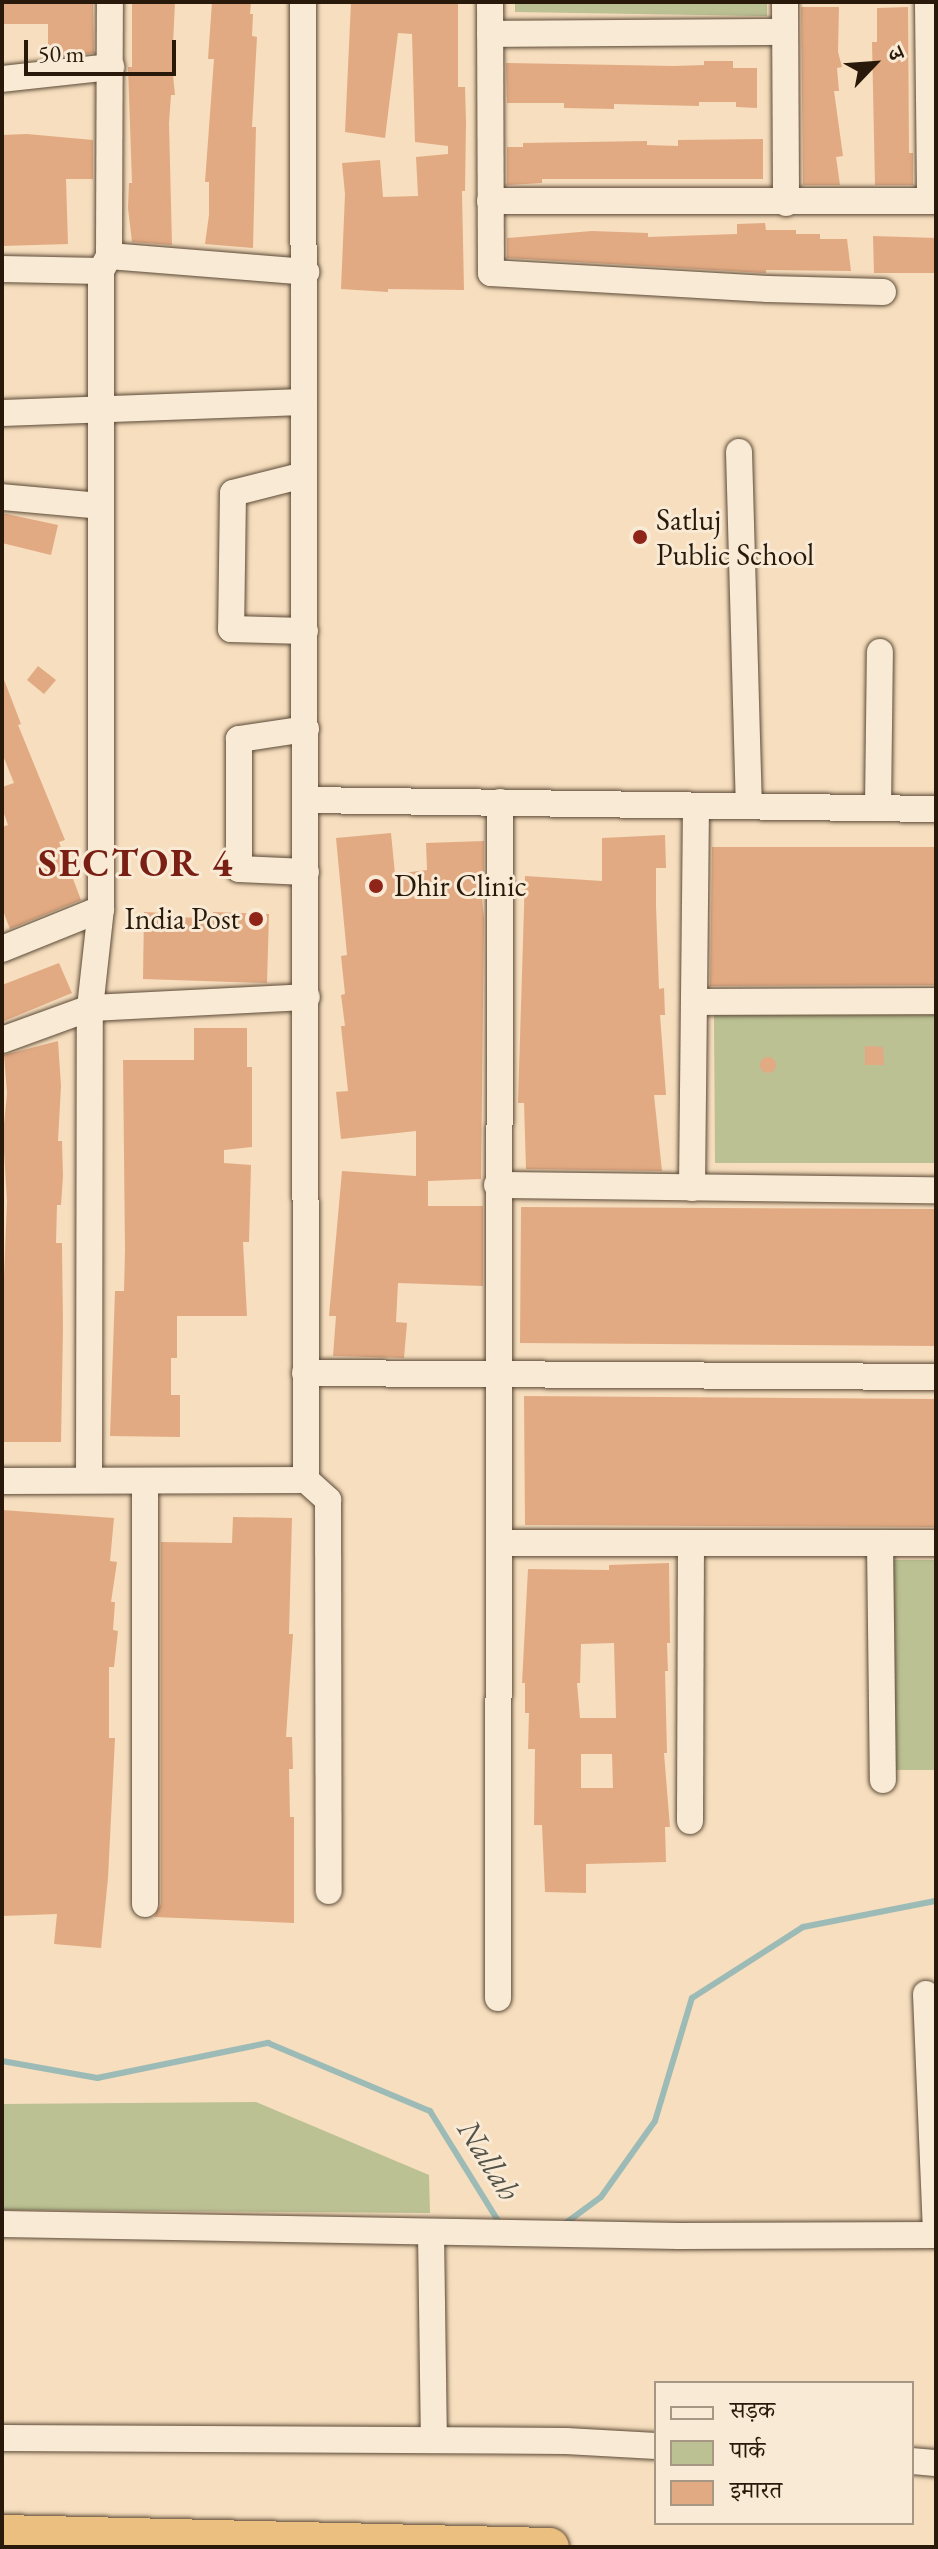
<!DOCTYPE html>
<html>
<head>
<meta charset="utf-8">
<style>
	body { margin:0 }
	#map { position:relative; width:938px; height:2549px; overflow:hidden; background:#f6debe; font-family:"EB Garamond","Noto Serif Devanagari",serif }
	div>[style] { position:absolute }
	.green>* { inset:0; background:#bbc193 }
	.stream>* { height:6px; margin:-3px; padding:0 3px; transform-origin:3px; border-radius:3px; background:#9dbbb6 }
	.building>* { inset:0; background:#e2aa83 }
	.round { border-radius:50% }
	.roads { filter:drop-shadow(0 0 2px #5c4a37) drop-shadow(0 0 2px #5c4a37) }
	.minor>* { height:26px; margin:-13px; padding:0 13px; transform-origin:13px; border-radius:13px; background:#f9ead5 }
	.highway>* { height:38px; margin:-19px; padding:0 19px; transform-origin:19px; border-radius:19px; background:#ebbf7f }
	.dots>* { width:22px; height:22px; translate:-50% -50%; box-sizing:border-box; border:4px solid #f9ead5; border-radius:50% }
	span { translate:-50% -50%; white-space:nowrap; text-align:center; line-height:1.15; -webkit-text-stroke:6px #f9ead5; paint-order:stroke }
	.poi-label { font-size:30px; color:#29190a }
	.left { translate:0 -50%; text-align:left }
	.right { translate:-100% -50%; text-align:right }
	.water-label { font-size:32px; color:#525246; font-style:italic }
	.district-label { font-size:38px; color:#7a1f14; font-weight:700; letter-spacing:2px }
	.frame { position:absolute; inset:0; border:4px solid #29190a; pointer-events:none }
	.legend { position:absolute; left:654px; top:2381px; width:260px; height:144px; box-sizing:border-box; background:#f9ead5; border:2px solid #a69684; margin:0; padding:10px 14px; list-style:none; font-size:24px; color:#29190a }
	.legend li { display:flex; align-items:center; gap:16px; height:40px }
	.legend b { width:40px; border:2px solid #a69684 }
	.north { position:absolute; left:834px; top:24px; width:80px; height:80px; -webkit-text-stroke:6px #f9ead5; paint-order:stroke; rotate:65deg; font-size:22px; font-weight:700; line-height:32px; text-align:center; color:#29190a }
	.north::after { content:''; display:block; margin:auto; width:28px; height:36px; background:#29190a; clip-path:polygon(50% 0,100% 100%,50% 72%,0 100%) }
	.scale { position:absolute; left:24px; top:40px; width:152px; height:36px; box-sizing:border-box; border:4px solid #29190a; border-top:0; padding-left:10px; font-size:24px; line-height:28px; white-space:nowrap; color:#29190a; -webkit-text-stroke:6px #f9ead5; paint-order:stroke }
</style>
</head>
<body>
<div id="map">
	<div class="green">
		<div style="clip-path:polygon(515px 2px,767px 2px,767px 16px,515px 12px)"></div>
		<div style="clip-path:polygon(714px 1015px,936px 1015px,936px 1163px,715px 1163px)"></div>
		<div style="clip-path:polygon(890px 1560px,936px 1560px,936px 1770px,892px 1770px)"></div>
		<div style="clip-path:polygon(256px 2102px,429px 2175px,430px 2213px,2px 2210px,2px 2104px)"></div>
	</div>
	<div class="stream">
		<div style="left:2px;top:2061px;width:97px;rotate:10.1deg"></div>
		<div style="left:97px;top:2078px;width:175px;rotate:-11.6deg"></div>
		<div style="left:268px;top:2043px;width:176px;rotate:22.8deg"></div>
		<div style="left:430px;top:2111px;width:133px;rotate:58.2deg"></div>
		<div style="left:563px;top:2225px;width:47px;rotate:-36.4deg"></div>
		<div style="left:601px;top:2197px;width:93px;rotate:-54.6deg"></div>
		<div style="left:655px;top:2121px;width:128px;rotate:-73.3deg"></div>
		<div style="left:692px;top:1998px;width:132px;rotate:-32.6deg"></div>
		<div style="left:803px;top:1927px;width:136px;rotate:-11.1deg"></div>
	</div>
	<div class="building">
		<div style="clip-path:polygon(2px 2px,93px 2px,94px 53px,48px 58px,48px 24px,2px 24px)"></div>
		<div style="clip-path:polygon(132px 2px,175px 2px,172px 65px,175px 95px,171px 95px,169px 123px,172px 245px,132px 242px,128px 208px,129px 183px,132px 183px,128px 67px,132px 67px)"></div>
		<div style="clip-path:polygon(212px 2px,251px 2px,250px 14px,253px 14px,252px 36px,257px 37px,252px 127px,256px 127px,253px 248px,205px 244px,209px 215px,209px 182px,205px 182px,214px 59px,208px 59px)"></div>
		<div style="clip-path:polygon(351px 2px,458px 2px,458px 87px,465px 87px,466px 123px,465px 191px,462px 191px,464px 290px,388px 289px,388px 292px,341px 289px,345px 194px,342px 163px,380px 160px,383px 197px,418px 196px,416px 157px,448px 154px,448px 146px,415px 142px,412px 34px,398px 33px,385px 138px,345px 132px)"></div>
		<div style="clip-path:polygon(801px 7px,839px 7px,838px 52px,842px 67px,837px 68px,839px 91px,834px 91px,843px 156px,836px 157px,840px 185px,803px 185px)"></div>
		<div style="clip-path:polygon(908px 7px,909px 153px,913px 153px,913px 185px,875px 185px,872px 42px,877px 42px,877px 8px)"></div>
		<div style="clip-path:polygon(704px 61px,733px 61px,733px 68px,757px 68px,757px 108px,736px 107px,736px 102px,699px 102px,699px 106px,614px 104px,614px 109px,564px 108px,564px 103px,507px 103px,506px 63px,674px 66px,704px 65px)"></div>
		<div style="clip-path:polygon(27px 134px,93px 140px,93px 179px,66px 179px,68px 244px,2px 246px,2px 135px)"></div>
		<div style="clip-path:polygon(763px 139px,763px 179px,542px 179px,542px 183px,507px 185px,507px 147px,523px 147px,523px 143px,647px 141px,647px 145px,678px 146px,678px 140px)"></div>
		<div style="clip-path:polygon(765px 223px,766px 230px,796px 230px,796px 234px,820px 234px,820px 239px,847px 239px,851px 271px,766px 270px,766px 273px,507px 258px,507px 238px,592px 231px,648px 233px,648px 237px,737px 234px,737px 224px)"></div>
		<div style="clip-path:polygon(873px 236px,936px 238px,936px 273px,874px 273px)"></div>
		<div style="clip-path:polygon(2px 513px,58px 525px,51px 555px,2px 543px)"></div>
		<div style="clip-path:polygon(38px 666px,56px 680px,44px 694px,27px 680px)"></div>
		<div style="clip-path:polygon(3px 677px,21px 724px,18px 725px,65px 840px,59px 842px,81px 900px,10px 929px,2px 908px,2px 827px,8px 825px,2px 808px,2px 787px,14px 783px,2px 753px)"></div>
		<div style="clip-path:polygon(391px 833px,395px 874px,427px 870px,426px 843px,484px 841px,484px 889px,481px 889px,484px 918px,481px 1179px,428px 1181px,428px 1206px,483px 1206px,483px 1286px,398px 1283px,396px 1322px,407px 1323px,404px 1358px,333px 1356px,336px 1316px,329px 1316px,342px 1171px,416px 1176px,416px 1131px,341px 1139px,336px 1092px,348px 1091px,341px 1026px,345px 1026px,341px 995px,345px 994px,341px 956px,347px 955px,336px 838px)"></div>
		<div style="clip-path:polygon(665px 835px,666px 868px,656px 868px,656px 906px,659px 989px,664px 988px,665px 1015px,660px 1015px,666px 1095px,654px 1095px,662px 1171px,526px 1169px,524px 1103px,518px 1103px,525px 876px,602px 881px,602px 838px)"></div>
		<div style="clip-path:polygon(712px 847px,936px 847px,936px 985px,710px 986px)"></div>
		<div style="clip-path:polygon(144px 912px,162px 913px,162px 917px,213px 918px,213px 912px,269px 914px,267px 983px,143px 979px)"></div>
		<div style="clip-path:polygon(59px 963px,72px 993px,2px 1022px,2px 985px)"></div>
		<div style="clip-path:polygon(194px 1028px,247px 1028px,247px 1067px,252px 1067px,252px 1147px,224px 1150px,224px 1163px,251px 1165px,249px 1242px,243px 1242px,247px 1316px,177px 1316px,177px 1358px,171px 1358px,171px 1395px,180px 1395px,180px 1437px,110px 1436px,115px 1291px,124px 1291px,125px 1251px,123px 1060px,194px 1060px)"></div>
		<div style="clip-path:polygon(58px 1041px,61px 1086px,58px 1141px,62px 1141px,63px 1176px,61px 1205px,57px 1205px,56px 1243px,62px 1243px,63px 1327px,61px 1442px,3px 1442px,2px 1326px,7px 1201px,3px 1135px,7px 1093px,4px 1055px)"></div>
		<div style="clip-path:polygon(865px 1046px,883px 1047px,884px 1065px,865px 1065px)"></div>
		<div class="round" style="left:760px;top:1057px;width:16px;height:16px"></div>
		<div style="clip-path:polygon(521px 1207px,936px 1209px,936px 1346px,520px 1343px)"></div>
		<div style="clip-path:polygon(524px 1396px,936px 1399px,936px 1527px,525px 1525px)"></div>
		<div style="clip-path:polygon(2px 1510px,114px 1518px,110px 1561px,117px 1562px,111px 1602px,115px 1602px,113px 1630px,118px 1631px,114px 1667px,109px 1667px,109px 1738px,115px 1738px,108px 1878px,101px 1948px,54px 1944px,57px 1914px,2px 1916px)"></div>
		<div style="clip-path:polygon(233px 1517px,292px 1518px,289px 1634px,293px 1634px,286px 1737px,292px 1737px,293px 1769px,289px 1769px,290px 1817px,294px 1817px,294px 1923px,154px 1917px,161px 1904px,161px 1542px,232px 1543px)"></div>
		<div style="clip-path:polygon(evenodd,669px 1563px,670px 1643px,667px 1643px,668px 1671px,665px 1671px,667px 1753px,664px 1753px,670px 1827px,665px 1827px,666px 1862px,586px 1864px,586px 1893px,545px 1892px,542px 1825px,534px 1825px,535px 1749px,528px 1749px,529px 1713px,525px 1713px,525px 1683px,522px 1683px,528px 1569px,609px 1570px,609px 1565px,669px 1563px,614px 1643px,616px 1718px,580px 1718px,577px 1683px,580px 1683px,581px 1644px,614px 1643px,669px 1563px,581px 1754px,612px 1754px,613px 1788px,581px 1788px,581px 1754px)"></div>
	</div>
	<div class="roads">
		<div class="minor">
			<div style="left:303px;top:2px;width:1478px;rotate:89.88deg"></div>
			<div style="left:490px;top:2px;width:271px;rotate:89.8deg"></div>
			<div style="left:491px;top:273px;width:277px;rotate:3.3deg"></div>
			<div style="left:768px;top:289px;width:115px;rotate:1.5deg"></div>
			<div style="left:785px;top:2px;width:201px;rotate:89.7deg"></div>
			<div style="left:928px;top:2px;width:199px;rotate:89.4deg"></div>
			<div style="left:490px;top:34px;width:295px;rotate:-0.4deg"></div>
			<div style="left:2px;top:79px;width:110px;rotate:-6.3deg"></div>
			<div style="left:490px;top:201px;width:446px"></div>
			<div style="left:109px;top:256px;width:254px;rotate:-89.8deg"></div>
			<div style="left:2px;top:269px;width:99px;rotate:1.2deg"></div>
			<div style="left:101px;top:271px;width:17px;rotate:-62deg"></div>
			<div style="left:109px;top:256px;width:198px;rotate:4.6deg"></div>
			<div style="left:2px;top:413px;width:301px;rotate:-2.1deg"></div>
			<div style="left:739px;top:452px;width:354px;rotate:88.4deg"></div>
			<div style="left:304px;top:475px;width:73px;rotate:165.8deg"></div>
			<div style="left:233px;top:493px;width:136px;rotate:90.8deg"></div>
			<div style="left:231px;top:629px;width:74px;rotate:1.5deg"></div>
			<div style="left:2px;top:497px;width:99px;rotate:5.2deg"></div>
			<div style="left:306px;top:729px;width:68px;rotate:171.5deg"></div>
			<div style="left:239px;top:739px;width:130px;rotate:90deg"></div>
			<div style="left:239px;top:869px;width:67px;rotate:2.6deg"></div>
			<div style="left:306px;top:800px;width:630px;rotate:0.82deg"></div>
			<div style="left:878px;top:808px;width:156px;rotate:-89.3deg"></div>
			<div style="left:2px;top:949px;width:107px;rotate:-22deg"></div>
			<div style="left:695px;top:1002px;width:241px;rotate:-0.2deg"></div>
			<div style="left:2px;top:1040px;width:94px;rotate:-20deg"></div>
			<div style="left:90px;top:1008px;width:217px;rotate:-2.9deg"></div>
			<div style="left:497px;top:1185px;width:439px;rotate:0.7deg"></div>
			<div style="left:692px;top:1188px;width:382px;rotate:-89.4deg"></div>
			<div style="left:305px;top:1373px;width:631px;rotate:0.36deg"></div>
			<div style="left:89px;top:1480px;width:472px;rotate:-89.9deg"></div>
			<div style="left:90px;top:1008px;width:100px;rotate:-83.7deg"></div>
			<div style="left:101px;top:909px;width:638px;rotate:-90deg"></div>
			<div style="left:2px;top:1481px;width:304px;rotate:-0.2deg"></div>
			<div style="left:306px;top:1480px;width:30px;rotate:42deg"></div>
			<div style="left:328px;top:1500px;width:391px;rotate:89.9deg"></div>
			<div style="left:499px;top:1543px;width:437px"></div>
			<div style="left:880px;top:1543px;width:237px;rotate:89.3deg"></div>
			<div style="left:690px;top:1821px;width:277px;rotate:-89.8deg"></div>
			<div style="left:145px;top:1904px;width:423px;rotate:-90deg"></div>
			<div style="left:926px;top:1994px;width:236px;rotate:87.6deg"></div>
			<div style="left:498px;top:1998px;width:1196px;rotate:-89.9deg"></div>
			<div style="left:2px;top:2224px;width:677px;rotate:1.02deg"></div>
			<div style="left:679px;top:2236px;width:257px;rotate:-0.2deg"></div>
			<div style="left:431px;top:2232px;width:208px;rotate:89.2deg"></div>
			<div style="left:2px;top:2438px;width:564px;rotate:0.3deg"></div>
			<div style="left:566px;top:2441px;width:90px;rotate:3.2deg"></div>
			<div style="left:912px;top:2461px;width:24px;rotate:5deg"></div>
		</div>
		<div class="highway">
			<div style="left:2px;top:2534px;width:548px;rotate:1.36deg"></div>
		</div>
	</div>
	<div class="dots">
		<div style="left:640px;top:537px;background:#8f2418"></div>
		<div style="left:376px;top:886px;background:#8f2418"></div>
		<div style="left:256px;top:919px;background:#8f2418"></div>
	</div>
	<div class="poi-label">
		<span class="left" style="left:656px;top:537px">Satluj<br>Public School</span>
		<span class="left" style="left:394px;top:886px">Dhir Clinic</span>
		<span class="right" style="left:240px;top:919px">India Post</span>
	</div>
	<div class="water-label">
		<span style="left:489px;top:2160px;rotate:58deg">Nallah</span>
	</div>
	<div class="district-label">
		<span style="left:136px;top:863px">SECTOR 4</span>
	</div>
	<div class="frame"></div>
	<ul class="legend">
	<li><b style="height:10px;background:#f9ead5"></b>सड़क</li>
	<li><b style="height:22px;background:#bbc193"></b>पार्क</li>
	<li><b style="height:22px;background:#e2aa83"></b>इमारत</li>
	</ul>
	<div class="north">उ</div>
	<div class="scale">50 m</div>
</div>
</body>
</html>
